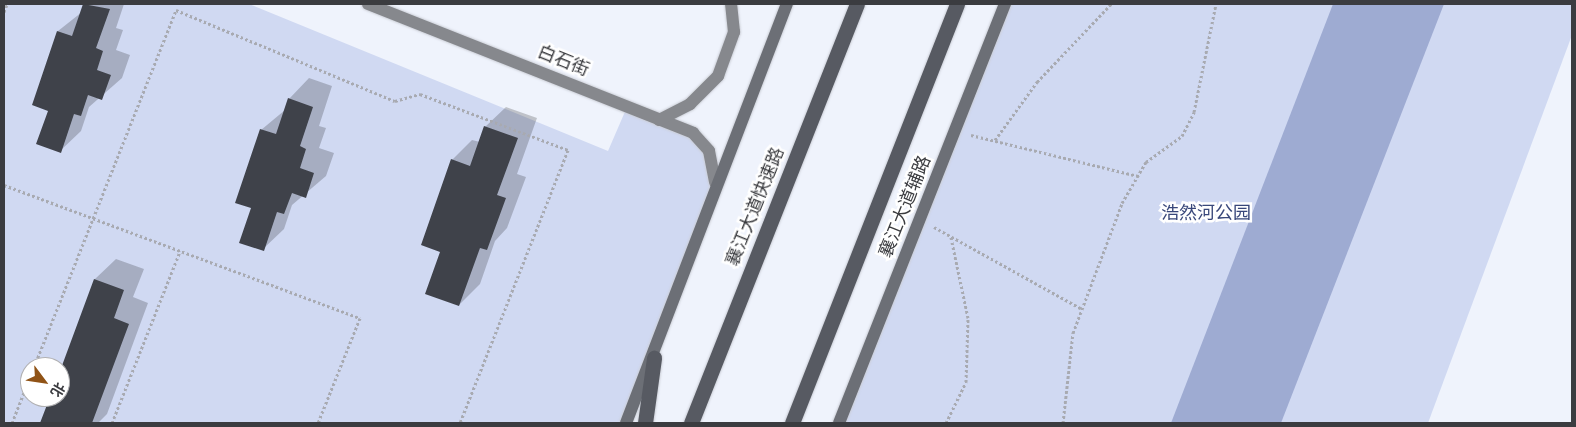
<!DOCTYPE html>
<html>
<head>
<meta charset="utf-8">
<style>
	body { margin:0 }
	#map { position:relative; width:1576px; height:427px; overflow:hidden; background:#eff3fc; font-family:"Source Sans 3","Noto Sans SC",sans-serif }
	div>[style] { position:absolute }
	.green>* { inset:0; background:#d0d9f2 }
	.water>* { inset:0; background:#9eabd2 }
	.shadow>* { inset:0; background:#0003 }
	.building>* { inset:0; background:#3f424a }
	.path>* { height:3px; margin-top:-1.5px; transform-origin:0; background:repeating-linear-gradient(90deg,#a8aab1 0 2.5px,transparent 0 5px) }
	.roads { filter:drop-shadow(0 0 1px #cbced6) drop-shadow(0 0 1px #cbced6) }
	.secondary>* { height:12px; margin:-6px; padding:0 6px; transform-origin:6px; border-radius:6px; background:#86888d }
	.primary>* { height:12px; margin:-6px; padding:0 6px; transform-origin:6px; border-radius:6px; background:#6c6f76 }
	.highway>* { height:15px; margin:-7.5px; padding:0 7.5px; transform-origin:7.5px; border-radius:7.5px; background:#575a62 }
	span { translate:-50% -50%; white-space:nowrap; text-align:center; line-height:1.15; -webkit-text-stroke:5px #fff; paint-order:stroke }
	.street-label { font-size:18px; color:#3b3c40 }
	.park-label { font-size:18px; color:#38477a }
	.frame { position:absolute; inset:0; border:5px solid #3b3c40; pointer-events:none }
	.north { position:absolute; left:20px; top:357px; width:50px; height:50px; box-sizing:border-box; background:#fff; border:1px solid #b1b1b3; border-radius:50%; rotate:121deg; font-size:14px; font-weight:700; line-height:20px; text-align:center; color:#3b3c40 }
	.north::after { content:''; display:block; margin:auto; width:18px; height:22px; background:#905316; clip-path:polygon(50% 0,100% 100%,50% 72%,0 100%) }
</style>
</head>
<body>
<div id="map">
	<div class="green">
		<div style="clip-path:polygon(evenodd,4px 4px,249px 4px,608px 151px,627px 107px,693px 133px,709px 151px,715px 182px,626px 423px,4px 423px,4px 4px,30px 367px,60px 367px,60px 397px,30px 397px,30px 367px)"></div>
		<div style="clip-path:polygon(1005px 4px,1572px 4px,1572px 35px,1428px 423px,839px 423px)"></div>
	</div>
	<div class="water">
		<div style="clip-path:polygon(1333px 4px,1444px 4px,1281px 423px,1171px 423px)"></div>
	</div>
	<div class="shadow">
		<div style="clip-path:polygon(85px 4px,124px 4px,116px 28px,123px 30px,116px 50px,130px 55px,122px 78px,89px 107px,81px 131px,60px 151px,49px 110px,58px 31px,82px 12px)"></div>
		<div style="clip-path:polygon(309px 78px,332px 86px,319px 126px,326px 128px,319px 148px,334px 153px,326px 176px,292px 205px,284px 229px,263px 249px,252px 208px,261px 130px,285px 110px,289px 99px)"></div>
		<div style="clip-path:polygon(506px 107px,537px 118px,517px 174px,526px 177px,507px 228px,495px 241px,480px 284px,459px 305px,442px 251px,452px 160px,472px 140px,480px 142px,485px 127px)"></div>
		<div style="clip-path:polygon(116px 259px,144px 269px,133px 297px,148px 303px,107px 414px,98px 423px,42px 423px,51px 397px,60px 397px,60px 374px,95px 279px)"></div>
	</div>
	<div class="building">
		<div style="clip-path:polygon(83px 4px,110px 9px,96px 48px,103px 51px,97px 70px,111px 75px,102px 100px,88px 95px,81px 116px,74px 114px,61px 153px,36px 144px,48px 111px,32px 105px,57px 31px,72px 36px)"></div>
		<div style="clip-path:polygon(288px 98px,313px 107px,300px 146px,306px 149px,300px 168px,314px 173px,306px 198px,292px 193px,284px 214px,277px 212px,264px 251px,239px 243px,251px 208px,235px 203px,260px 129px,276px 134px)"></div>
		<div style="clip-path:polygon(484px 126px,518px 138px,497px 195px,506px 198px,487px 250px,480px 248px,459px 306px,425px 294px,440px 252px,421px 245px,451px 159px,470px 166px)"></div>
		<div style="clip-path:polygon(94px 279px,124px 290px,114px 318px,129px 324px,92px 423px,40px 423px,50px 397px,60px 397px,60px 371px)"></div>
	</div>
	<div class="path">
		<div style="left:4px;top:12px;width:9px;rotate:-69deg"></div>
		<div style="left:971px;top:135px;width:172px;rotate:13.8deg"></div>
		<div style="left:995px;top:140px;width:72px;rotate:-54.1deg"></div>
		<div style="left:1037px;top:82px;width:108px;rotate:-46.5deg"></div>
		<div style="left:4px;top:185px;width:380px;rotate:20.5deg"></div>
		<div style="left:360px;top:318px;width:113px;rotate:111.8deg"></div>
		<div style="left:934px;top:227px;width:169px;rotate:29deg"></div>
		<div style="left:34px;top:367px;width:384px;rotate:-68.3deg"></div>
		<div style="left:176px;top:10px;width:237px;rotate:22.6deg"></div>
		<div style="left:395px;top:101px;width:26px;rotate:-16deg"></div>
		<div style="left:420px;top:94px;width:158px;rotate:20.7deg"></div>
		<div style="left:568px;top:150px;width:294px;rotate:111.6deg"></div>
		<div style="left:12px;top:423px;width:49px;rotate:-68.6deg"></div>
		<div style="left:112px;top:423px;width:185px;rotate:-68.4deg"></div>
		<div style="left:946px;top:423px;width:46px;rotate:-64deg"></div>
		<div style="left:966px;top:382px;width:64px;rotate:-88.2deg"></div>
		<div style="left:968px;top:318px;width:83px;rotate:-101.9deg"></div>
		<div style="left:1063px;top:423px;width:91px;rotate:-83.7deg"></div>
		<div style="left:1073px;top:333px;width:139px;rotate:-69.3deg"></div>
		<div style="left:1122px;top:203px;width:48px;rotate:-59.7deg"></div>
		<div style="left:1146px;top:162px;width:44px;rotate:-35.8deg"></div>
		<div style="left:1182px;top:136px;width:27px;rotate:-63deg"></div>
		<div style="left:1194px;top:112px;width:110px;rotate:-78.5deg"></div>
	</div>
	<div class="roads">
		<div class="secondary">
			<div style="left:368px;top:4px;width:350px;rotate:21.6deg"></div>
			<div style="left:693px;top:133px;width:24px;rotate:48deg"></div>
			<div style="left:709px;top:151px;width:32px;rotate:79deg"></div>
			<div style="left:659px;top:120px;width:35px;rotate:-27deg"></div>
			<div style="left:690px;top:104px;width:40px;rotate:-45deg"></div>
			<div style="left:718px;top:76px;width:47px;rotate:-70deg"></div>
			<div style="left:734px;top:32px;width:28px;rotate:-96deg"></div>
		</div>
		<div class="primary">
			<div style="left:626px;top:423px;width:449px;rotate:-69deg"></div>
			<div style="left:839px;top:423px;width:451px;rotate:-68.4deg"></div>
		</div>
		<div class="highway">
			<div style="left:645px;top:423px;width:66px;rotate:-82.1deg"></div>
			<div style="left:691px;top:423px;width:451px;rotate:-68.4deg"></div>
			<div style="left:792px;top:423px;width:450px;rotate:-68.5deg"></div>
		</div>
	</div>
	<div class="street-label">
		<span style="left:563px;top:62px;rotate:22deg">白石街</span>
		<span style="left:756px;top:207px;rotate:-68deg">襄江大道快速路</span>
		<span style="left:906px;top:207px;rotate:-68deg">襄江大道辅路</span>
	</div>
	<div class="park-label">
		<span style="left:1206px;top:214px">浩然河公园</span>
	</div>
	<div class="frame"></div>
	<div class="north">北</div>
</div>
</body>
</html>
